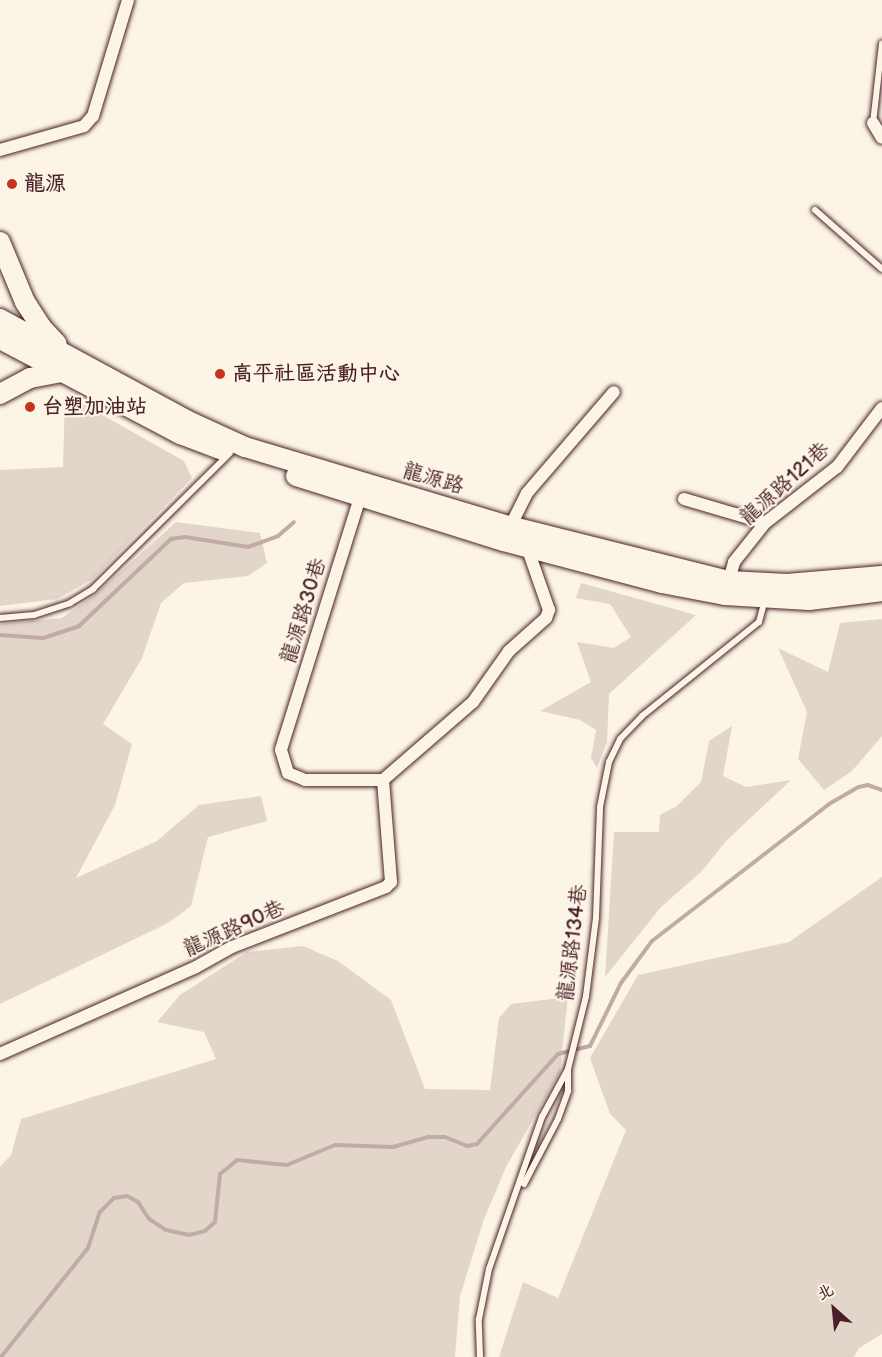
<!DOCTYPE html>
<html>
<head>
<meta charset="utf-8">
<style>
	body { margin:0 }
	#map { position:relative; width:882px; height:1357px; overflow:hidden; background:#fcf5e5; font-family:"Balsamiq Sans","LXGW WenKai TC",sans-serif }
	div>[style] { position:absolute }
	.green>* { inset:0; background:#e2d5ca }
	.stream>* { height:4px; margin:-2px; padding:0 2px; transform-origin:2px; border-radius:2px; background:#c0aca5 }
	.roads { filter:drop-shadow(0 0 2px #4a1f2b) drop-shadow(0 0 2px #4a1f2b) }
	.lane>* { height:6px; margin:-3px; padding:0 3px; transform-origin:3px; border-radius:3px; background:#fcf5e5 }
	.street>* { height:12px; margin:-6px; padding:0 6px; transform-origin:6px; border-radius:6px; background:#fcf5e5 }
	.primary>* { height:20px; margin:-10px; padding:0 10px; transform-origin:10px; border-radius:10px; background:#fcf5e5 }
	.dots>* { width:16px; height:16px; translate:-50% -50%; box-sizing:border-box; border:3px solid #fcf5e5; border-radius:50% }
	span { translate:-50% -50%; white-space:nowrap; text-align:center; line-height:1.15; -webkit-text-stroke:4.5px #fcf5e5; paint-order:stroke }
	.poi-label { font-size:21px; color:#4a1f2b; font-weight:700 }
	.left { translate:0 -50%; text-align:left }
	.street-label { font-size:21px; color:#4a1f2b }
	.north { position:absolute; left:804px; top:1279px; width:60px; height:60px; -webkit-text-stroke:4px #fcf5e5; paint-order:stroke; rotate:333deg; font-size:16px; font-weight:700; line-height:24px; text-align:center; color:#4a1f2b }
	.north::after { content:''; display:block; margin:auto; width:21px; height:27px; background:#4a1f2b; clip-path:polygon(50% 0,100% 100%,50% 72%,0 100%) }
</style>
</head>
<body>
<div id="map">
	<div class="green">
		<div style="clip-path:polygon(65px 394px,184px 461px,192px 478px,93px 579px,57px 599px,0 606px,0 470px,63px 467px)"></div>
		<div style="clip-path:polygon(176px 522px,260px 533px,267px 563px,248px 576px,184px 583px,161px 603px,142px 658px,103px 724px,132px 744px,115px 805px,76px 878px,157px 841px,199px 805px,261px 796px,267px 821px,208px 837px,191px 906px,168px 923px,0 1004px,0 624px,62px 618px,96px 594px)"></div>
		<div style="clip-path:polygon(581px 583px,696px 615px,609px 694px,607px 742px,597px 768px,591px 758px,596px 730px,580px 720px,540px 711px,591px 682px,577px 642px,614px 648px,631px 637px,610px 604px,576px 598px)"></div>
		<div style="clip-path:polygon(882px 619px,882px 736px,852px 771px,824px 790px,798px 759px,807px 712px,778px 648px,828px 672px,840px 623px)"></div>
		<div style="clip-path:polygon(732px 726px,723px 776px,746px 787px,791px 780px,727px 840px,701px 872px,661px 907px,605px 977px,614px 832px,659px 832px,660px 815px,677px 806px,701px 782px,709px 741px)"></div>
		<div style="clip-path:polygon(882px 877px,882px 1334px,859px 1348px,854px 1357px,499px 1357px,523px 1282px,558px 1298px,626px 1130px,610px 1114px,590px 1058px,638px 975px,789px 942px)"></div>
		<div style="clip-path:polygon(303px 946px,338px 961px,391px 1000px,425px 1089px,490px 1090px,499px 1018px,511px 1004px,568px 997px,560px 1072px,506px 1167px,484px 1219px,460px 1296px,455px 1357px,0 1357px,0 1167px,11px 1155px,21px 1119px,216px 1059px,204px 1032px,157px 1022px,180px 995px,247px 952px)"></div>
	</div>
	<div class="stream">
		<div style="left:0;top:635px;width:43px;rotate:4deg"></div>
		<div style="left:43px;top:638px;width:38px;rotate:-18deg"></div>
		<div style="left:79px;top:626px;width:127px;rotate:-43.4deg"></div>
		<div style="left:171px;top:539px;width:14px;rotate:-8deg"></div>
		<div style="left:185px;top:537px;width:64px;rotate:9deg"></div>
		<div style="left:248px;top:547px;width:32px;rotate:-20deg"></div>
		<div style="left:278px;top:536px;width:21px;rotate:-41deg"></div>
		<div style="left:1px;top:1357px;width:139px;rotate:-51.4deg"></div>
		<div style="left:88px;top:1248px;width:38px;rotate:-72deg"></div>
		<div style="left:100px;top:1212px;width:20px;rotate:-45deg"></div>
		<div style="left:114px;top:1198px;width:13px;rotate:-9deg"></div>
		<div style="left:127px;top:1196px;width:13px;rotate:29deg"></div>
		<div style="left:138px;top:1202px;width:20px;rotate:57deg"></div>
		<div style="left:149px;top:1219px;width:20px;rotate:33deg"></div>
		<div style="left:166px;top:1230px;width:24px;rotate:12deg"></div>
		<div style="left:189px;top:1235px;width:16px;rotate:-14deg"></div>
		<div style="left:205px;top:1231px;width:13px;rotate:-42deg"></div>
		<div style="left:215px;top:1222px;width:48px;rotate:-84.1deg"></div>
		<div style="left:220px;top:1174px;width:22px;rotate:-39deg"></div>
		<div style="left:237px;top:1160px;width:50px;rotate:5.7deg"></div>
		<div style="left:287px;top:1165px;width:52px;rotate:-22.6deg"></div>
		<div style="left:335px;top:1145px;width:58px;rotate:2deg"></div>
		<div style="left:393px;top:1147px;width:37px;rotate:-16deg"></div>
		<div style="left:429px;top:1137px;width:16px"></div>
		<div style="left:445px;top:1137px;width:24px;rotate:22deg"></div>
		<div style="left:467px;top:1146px;width:10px;rotate:-11deg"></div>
		<div style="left:477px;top:1144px;width:121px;rotate:-48deg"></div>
		<div style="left:558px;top:1054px;width:33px;rotate:-14deg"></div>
		<div style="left:590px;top:1046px;width:70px;rotate:-63.8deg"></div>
		<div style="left:621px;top:983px;width:52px;rotate:-53.6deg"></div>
		<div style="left:652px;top:941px;width:224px;rotate:-37.7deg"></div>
		<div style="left:829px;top:804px;width:34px;rotate:-30deg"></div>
		<div style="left:859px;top:787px;width:9px;rotate:-13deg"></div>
		<div style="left:868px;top:785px;width:15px;rotate:20deg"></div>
	</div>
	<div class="roads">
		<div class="lane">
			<div style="left:873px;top:123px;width:80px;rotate:-83.5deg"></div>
			<div style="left:815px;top:210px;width:89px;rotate:41.4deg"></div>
			<div style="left:0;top:618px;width:34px;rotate:-5deg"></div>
			<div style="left:34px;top:615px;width:38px;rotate:-18deg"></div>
			<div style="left:70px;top:603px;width:27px;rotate:-31deg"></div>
			<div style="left:93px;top:589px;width:193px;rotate:-44.8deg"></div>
			<div style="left:524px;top:1184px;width:73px;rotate:-62.4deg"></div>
			<div style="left:558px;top:1119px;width:30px;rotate:-70deg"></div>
			<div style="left:568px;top:1091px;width:22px;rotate:-90deg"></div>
			<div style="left:480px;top:1357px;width:38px;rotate:-92deg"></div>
			<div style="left:479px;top:1319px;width:51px;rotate:-78.7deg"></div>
			<div style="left:489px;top:1269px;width:161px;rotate:-70.8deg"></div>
			<div style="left:542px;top:1117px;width:55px;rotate:-61.6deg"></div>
			<div style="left:568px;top:1069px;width:75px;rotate:-76.1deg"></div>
			<div style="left:586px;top:996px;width:79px;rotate:-82.7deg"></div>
			<div style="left:596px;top:918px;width:111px;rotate:-87.9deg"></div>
			<div style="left:600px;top:807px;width:46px;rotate:-78.7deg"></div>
			<div style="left:609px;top:762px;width:25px;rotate:-64deg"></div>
			<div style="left:620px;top:739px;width:32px;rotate:-46deg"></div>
			<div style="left:642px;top:716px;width:150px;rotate:-38.8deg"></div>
			<div style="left:759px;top:622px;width:24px;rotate:-75deg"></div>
		</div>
		<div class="street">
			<div style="left:873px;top:123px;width:17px;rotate:59deg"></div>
			<div style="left:0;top:150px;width:87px;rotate:-15.9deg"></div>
			<div style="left:84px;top:126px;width:13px;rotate:-48deg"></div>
			<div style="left:93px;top:116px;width:121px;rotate:-73.2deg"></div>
			<div style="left:362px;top:491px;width:271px;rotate:107.4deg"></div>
			<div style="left:281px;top:750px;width:24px;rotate:73deg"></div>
			<div style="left:288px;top:773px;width:18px;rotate:22deg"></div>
			<div style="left:305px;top:780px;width:78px"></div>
			<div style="left:383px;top:780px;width:119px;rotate:-40.9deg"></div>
			<div style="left:473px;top:702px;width:62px;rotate:-54.8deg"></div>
			<div style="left:509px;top:651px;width:50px;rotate:-41.7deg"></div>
			<div style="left:546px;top:618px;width:9px;rotate:-69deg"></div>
			<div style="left:549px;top:610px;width:67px;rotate:-109.2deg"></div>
			<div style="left:684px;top:499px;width:84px;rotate:16.5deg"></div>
			<div style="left:508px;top:531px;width:42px;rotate:-63.4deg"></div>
			<div style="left:527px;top:493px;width:133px;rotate:-49.3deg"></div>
			<div style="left:727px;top:587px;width:26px;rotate:-74deg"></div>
			<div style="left:734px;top:562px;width:50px;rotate:-51.5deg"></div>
			<div style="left:765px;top:523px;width:91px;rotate:-37.9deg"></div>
			<div style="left:837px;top:467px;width:74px;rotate:-52.7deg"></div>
			<div style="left:0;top:1054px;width:214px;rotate:-23.9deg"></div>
			<div style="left:196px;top:967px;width:41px;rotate:-29.1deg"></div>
			<div style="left:232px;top:947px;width:165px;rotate:-21.3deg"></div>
			<div style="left:386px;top:887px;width:7px;rotate:-45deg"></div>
			<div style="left:391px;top:882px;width:102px;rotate:-94.5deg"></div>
		</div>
		<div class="primary">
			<div style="left:0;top:242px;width:65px;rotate:67.4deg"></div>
			<div style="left:25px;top:302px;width:30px;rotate:57deg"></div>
			<div style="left:41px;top:327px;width:23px;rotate:47deg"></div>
			<div style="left:0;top:319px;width:212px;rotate:28.5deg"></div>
			<div style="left:186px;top:420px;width:65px;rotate:24.6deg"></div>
			<div style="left:245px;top:447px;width:276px;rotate:16.7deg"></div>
			<div style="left:509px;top:526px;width:226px;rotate:14.1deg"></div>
			<div style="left:728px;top:581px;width:59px;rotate:2.9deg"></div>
			<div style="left:787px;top:584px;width:95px;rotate:-4.8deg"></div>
			<div style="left:0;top:339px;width:204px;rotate:27.8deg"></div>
			<div style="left:180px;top:434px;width:43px;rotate:20.6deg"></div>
			<div style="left:0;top:394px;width:34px;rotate:-28deg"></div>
			<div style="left:30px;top:378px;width:31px;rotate:-11deg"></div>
			<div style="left:296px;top:476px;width:218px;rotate:17.4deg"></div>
			<div style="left:504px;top:541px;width:163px;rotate:14.9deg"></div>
			<div style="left:662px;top:583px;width:64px;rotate:10.8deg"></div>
			<div style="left:725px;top:595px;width:84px;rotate:3.4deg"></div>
			<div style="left:809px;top:600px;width:74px;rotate:-7deg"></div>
		</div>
	</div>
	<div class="dots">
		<div style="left:12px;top:184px;background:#c8321e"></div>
		<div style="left:220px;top:374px;background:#c8321e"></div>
		<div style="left:30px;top:407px;background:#c8321e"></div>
	</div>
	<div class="poi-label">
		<span class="left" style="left:24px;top:184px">龍源</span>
		<span class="left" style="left:232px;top:374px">高平社區活動中心</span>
		<span class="left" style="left:42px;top:407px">台塑加油站</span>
	</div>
	<div class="street-label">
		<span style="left:433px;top:479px;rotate:16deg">龍源路</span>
		<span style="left:785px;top:484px;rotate:-42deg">龍源路121巷</span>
		<span style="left:304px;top:611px;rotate:-73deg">龍源路30巷</span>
		<span style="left:234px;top:929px;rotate:-24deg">龍源路90巷</span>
		<span style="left:573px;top:943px;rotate:-83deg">龍源路134巷</span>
	</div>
	<div class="north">北</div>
</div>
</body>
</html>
